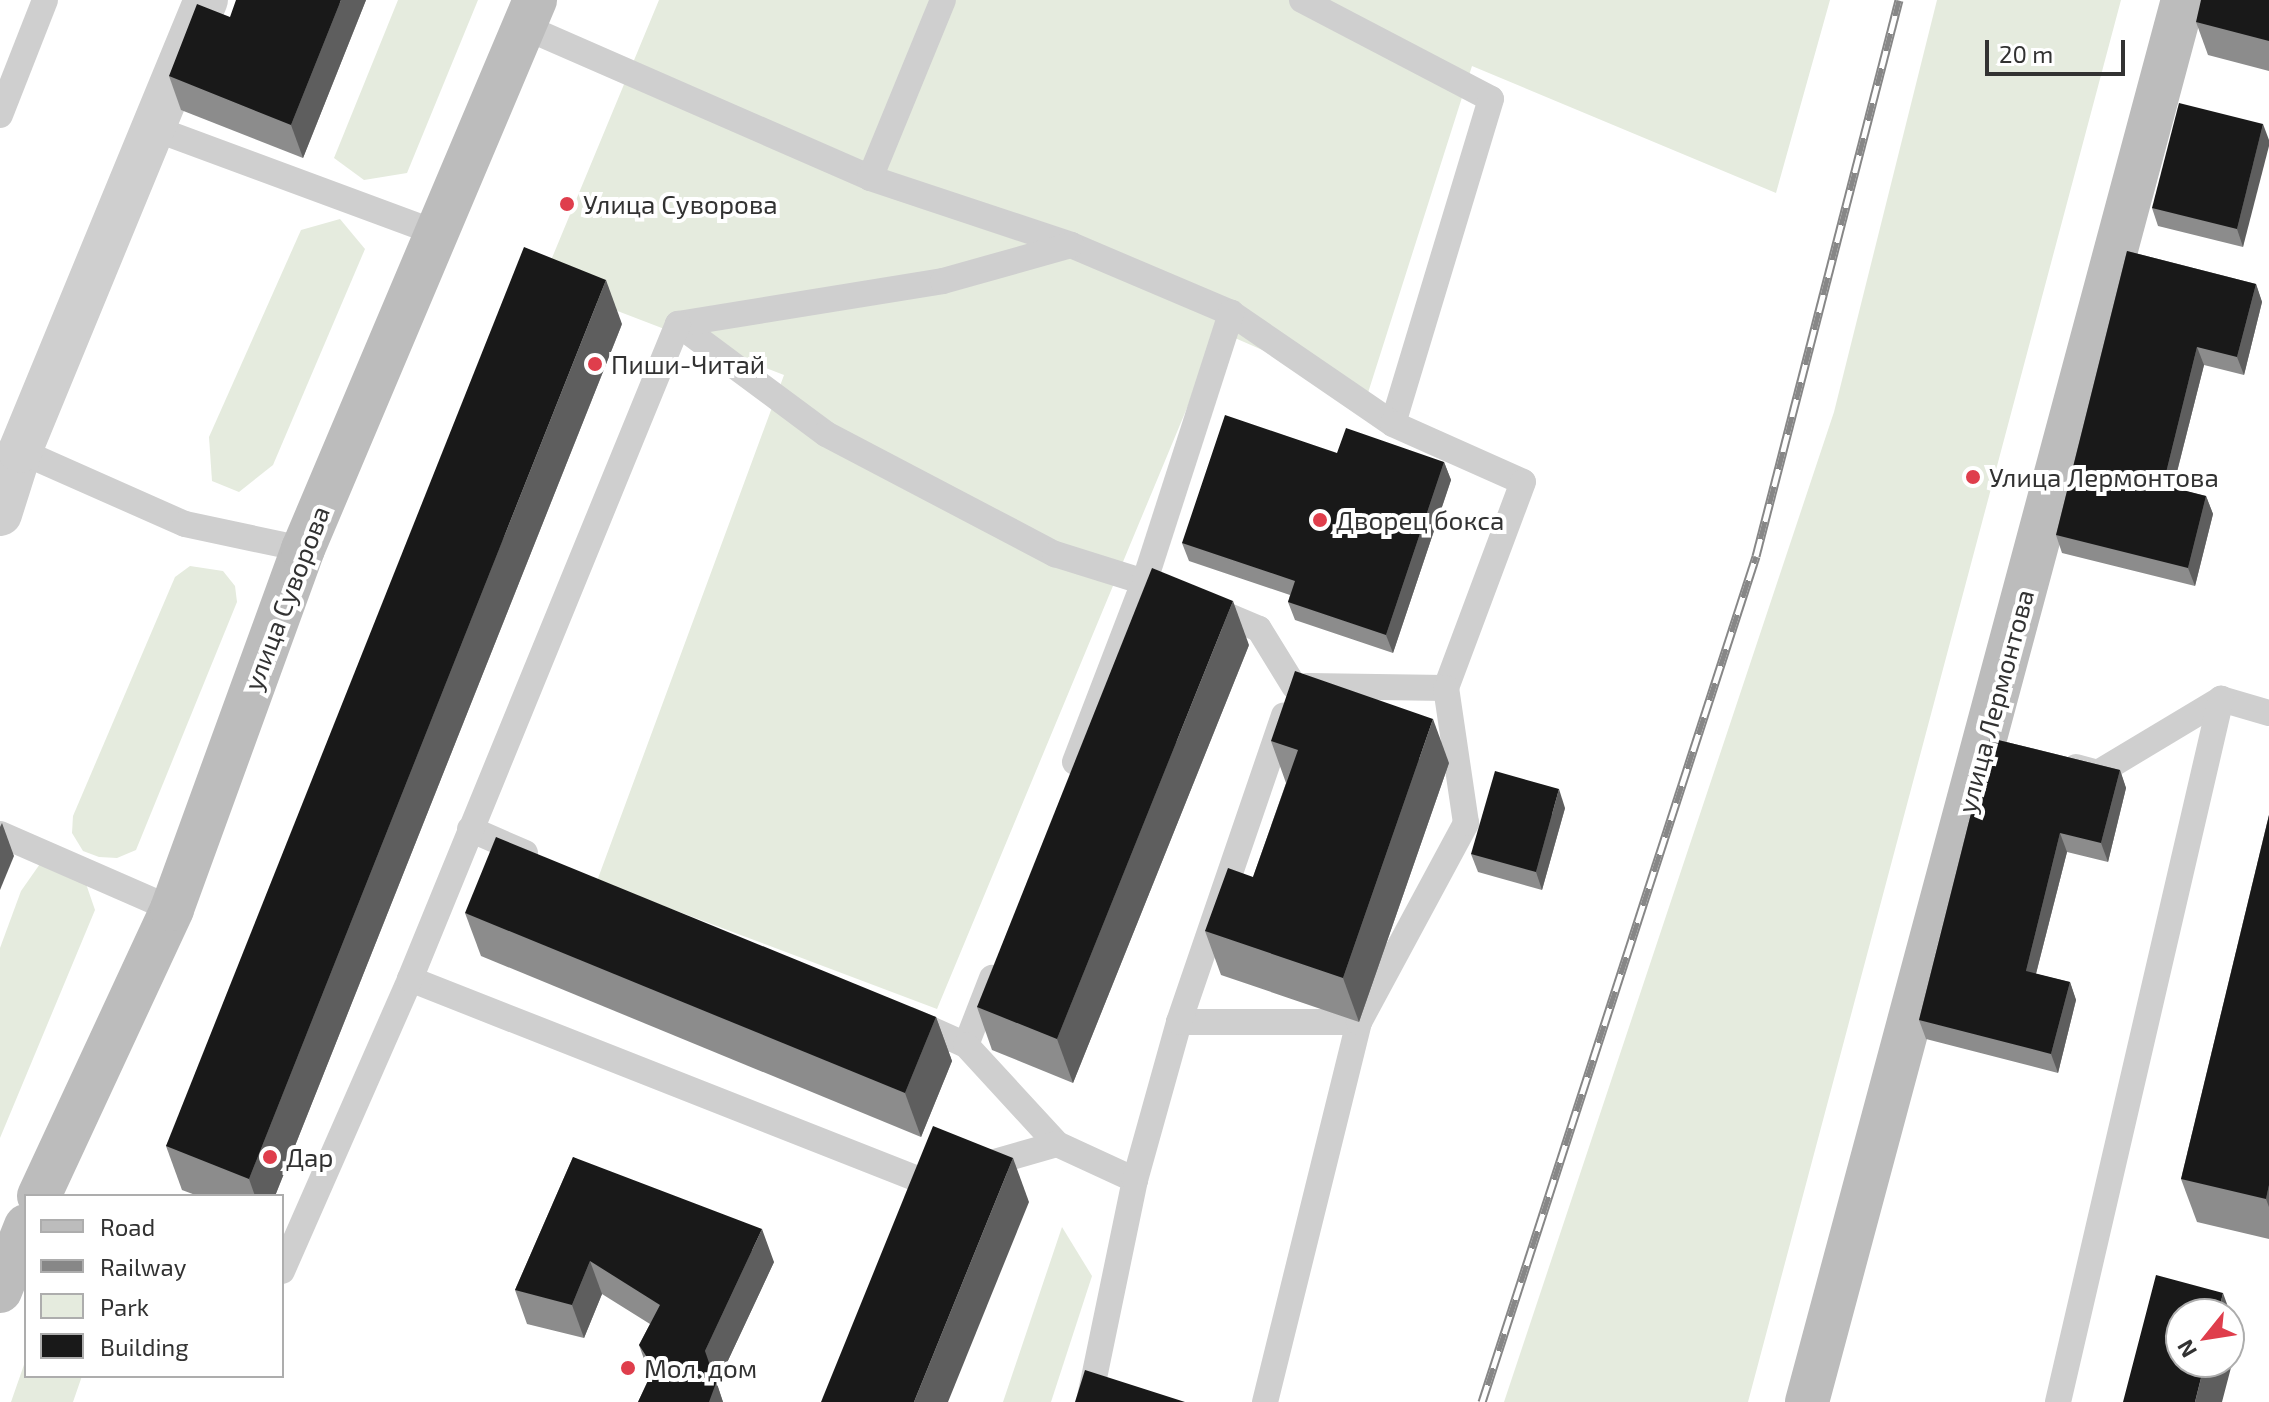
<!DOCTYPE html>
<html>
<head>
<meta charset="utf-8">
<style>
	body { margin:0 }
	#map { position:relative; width:2269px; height:1402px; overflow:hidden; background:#fff; font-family:"Exo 2",sans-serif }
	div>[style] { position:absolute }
	.green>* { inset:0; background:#e5ebde }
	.service>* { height:26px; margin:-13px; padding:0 13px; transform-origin:13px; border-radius:13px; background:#cfcfcf }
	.minor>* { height:44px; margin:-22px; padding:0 22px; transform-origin:22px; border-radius:22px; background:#cfcfcf }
	.secondary>* { height:44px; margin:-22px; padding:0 22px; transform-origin:22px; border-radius:22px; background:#bcbcbc }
	.rail>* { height:9px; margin-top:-4.5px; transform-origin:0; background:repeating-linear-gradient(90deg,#fff 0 18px,#878787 0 36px); box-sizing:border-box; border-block:2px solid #878787 }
	.wall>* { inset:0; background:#8c8c8c }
	.shaded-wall>* { inset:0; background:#5e5e5e }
	.building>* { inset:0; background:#191919 }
	.dots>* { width:22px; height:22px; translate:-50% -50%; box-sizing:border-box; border:4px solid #fff; border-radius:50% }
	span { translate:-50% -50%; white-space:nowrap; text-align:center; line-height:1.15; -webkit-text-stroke:8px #fff; paint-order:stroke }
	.poi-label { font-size:26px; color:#323232 }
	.left { translate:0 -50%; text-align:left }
	.street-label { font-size:26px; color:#323232 }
	.legend { position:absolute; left:24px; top:1194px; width:260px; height:184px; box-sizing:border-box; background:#fff; border:2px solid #adadad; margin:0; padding:10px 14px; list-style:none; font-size:24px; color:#323232 }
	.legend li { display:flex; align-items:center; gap:16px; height:40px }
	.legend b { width:40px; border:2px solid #adadad }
	.north { position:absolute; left:2165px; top:1298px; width:80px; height:80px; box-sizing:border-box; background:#fff; border:2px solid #adadad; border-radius:50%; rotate:240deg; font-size:22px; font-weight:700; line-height:32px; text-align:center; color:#323232 }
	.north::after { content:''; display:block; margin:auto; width:28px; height:36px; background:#df3e4c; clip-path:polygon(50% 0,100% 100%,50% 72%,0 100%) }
	.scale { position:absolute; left:1985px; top:40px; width:140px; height:36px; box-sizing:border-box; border:4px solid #323232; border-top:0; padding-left:10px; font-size:24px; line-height:28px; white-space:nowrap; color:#323232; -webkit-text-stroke:6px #fff; paint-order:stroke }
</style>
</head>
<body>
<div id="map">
	<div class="green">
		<div style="clip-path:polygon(398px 0,478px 0,407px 173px,364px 180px,334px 158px)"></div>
		<div style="clip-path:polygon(659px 0,1830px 0,1776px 193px,1472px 66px,1367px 396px,1219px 331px,937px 1009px,597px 881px,784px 375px,542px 282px)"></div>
		<div style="clip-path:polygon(1937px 0,2121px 0,1748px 1402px,1504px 1402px,1834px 412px)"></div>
		<div style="clip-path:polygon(340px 219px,365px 249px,273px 465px,239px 492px,212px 481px,209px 437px,301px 230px)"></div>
		<div style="clip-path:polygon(190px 566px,223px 571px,235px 586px,237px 602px,136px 850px,117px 858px,99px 857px,83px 851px,72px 833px,73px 816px,175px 577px)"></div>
		<div style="clip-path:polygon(42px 861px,84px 878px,95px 910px,0 1138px,0 948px,21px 891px)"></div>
		<div style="clip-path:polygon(1062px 1227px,1092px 1276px,1051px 1402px,1003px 1402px)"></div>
		<div style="clip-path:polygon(26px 1359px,26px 1376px,82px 1376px,73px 1402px,11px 1402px)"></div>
	</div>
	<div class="service">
		<div style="left:1302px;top:0;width:213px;rotate:27.6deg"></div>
		<div style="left:1491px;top:99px;width:339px;rotate:106.8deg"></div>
		<div style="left:525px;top:27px;width:377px;rotate:23.6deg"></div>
		<div style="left:870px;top:178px;width:212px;rotate:18.4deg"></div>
		<div style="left:1071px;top:245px;width:174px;rotate:23deg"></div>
		<div style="left:1231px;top:313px;width:196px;rotate:34.4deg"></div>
		<div style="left:1393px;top:424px;width:142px;rotate:24deg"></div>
		<div style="left:1523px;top:482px;width:220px;rotate:110.5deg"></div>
		<div style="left:1446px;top:688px;width:139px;rotate:-179.2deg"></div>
		<div style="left:0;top:115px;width:123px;rotate:-68.6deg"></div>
		<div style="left:153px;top:128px;width:300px;rotate:20.3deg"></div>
		<div style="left:870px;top:178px;width:192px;rotate:-67.7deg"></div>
		<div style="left:678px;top:324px;width:184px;rotate:36.6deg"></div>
		<div style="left:826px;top:434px;width:259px;rotate:27.7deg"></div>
		<div style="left:1055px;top:554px;width:110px;rotate:17.4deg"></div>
		<div style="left:678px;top:324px;width:268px;rotate:-9.2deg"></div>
		<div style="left:943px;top:281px;width:133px;rotate:-15.7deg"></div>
		<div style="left:20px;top:451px;width:180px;rotate:23.9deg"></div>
		<div style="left:185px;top:524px;width:121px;rotate:12deg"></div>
		<div style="left:1207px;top:607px;width:56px;rotate:22.9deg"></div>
		<div style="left:1259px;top:629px;width:67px;rotate:58.4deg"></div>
		<div style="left:1075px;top:762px;width:195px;rotate:-69deg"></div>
		<div style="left:1145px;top:580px;width:281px;rotate:-72.1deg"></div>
		<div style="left:2076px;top:767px;width:23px;rotate:15deg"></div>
		<div style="left:2098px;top:773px;width:144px;rotate:-31deg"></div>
		<div style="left:2221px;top:699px;width:50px;rotate:16.3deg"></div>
		<div style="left:470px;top:829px;width:60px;rotate:23.6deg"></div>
		<div style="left:0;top:834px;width:188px;rotate:23.6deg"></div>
		<div style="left:410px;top:979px;width:554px;rotate:21.51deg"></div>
		<div style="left:925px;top:1182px;width:18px;rotate:112deg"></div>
		<div style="left:910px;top:1020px;width:61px;rotate:24.1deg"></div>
		<div style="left:966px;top:1045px;width:72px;rotate:-68.8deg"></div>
		<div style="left:1179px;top:1022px;width:180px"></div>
		<div style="left:966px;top:1045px;width:134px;rotate:47.4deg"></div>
		<div style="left:977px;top:1167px;width:83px;rotate:-16deg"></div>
		<div style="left:1057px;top:1144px;width:86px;rotate:24.8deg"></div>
		<div style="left:282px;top:1271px;width:319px;rotate:-66.3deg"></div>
		<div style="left:410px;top:979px;width:708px;rotate:-67.75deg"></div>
		<div style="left:1089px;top:1402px;width:227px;rotate:-78.3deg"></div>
		<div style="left:1135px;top:1180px;width:164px;rotate:-74.4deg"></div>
		<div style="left:1179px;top:1022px;width:324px;rotate:-71.1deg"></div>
		<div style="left:1265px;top:1402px;width:391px;rotate:-76.1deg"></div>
		<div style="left:1359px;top:1022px;width:226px;rotate:-61.7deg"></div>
		<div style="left:1466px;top:823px;width:136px;rotate:-98.4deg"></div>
		<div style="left:2058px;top:1402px;width:722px;rotate:-76.95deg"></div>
	</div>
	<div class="minor">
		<div style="left:0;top:514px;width:66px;rotate:-72.4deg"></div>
		<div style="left:20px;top:451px;width:488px;rotate:-67.6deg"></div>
	</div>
	<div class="secondary">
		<div style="left:39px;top:1196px;width:316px;rotate:-65.1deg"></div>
		<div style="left:172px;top:909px;width:383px;rotate:-70deg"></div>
		<div style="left:303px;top:549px;width:596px;rotate:-67.09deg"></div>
		<div style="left:0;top:1291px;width:70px;rotate:-68.2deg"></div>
		<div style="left:1807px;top:1402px;width:1452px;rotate:-74.99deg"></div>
	</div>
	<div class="rail">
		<div style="left:1482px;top:1402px;width:889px;rotate:-72.05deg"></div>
		<div style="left:1756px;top:556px;width:574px;rotate:-75.58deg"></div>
	</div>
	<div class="wall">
		<div style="clip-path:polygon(366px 0,303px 158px,181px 110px,169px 76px,230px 17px)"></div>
		<div style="clip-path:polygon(2269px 0,2269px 71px,2208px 55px,2196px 22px)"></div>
		<div style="clip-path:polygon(2263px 124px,2243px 247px,2158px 226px,2152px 208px)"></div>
		<div style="clip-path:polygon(2127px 251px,2256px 284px,2262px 302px,2244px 375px,2204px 365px,2173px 488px,2206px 496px,2213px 514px,2195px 586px,2062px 553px,2056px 535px)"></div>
		<div style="clip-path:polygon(622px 324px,275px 1196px,198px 1196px,182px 1190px,166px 1146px)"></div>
		<div style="clip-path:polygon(1337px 453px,1444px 462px,1451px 480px,1393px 653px,1295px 620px,1288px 602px,1290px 595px,1189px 561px,1182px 543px)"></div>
		<div style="clip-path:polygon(1249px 645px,1073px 1083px,992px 1050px,977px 1007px)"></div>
		<div style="clip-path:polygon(1990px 738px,2120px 770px,2126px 788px,2108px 862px,2067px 852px,2036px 974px,2070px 982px,2076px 1000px,2058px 1073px,1926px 1039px,1919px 1020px)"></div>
		<div style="clip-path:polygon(1271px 741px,1449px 763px,1359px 1022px,1221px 975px,1205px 931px,1253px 877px,1286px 783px)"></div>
		<div style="clip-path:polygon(1565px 808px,1542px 890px,1478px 872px,1471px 854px)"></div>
		<div style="clip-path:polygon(2269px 815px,2269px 1239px,2197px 1222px,2181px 1179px)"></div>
		<div style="clip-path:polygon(465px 913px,936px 1017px,952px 1061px,921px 1137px,481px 956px)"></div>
		<div style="clip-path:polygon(573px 1157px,774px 1262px,717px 1384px,723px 1402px,638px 1402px,650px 1376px,639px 1345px,650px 1324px,602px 1294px,584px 1338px,527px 1324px,515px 1290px)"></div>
	</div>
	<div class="shaded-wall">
		<div style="clip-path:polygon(341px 0,366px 0,303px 158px,291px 125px)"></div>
		<div style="clip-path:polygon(2263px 124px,2269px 140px,2269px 146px,2243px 247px,2237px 229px)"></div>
		<div style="clip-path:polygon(606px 280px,622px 324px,275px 1196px,255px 1196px,249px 1179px)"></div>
		<div style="clip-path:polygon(2256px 284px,2262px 302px,2244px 375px,2237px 357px)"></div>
		<div style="clip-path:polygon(2197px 347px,2204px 365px,2169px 503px,2163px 485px)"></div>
		<div style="clip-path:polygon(1444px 462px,1451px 480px,1393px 653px,1386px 635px)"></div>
		<div style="clip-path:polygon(2206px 496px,2213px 514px,2195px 586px,2188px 568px)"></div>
		<div style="clip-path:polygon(1233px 601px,1249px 645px,1073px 1083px,1057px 1039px)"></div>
		<div style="clip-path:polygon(1433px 719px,1449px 763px,1359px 1022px,1343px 978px)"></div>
		<div style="clip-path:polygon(2120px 770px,2126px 788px,2108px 862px,2101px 843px)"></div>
		<div style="clip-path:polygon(1559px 789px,1565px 808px,1542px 890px,1536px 872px)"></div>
		<div style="clip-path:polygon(2px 823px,14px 856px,0 890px,0 827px)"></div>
		<div style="clip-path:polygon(2060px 833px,2067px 852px,2032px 989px,2026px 971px)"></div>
		<div style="clip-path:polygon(2070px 982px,2076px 1000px,2058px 1073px,2051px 1054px)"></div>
		<div style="clip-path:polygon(936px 1017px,952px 1061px,921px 1137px,905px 1093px)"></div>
		<div style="clip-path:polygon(1013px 1158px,1029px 1202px,948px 1402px,914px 1402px)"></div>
		<div style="clip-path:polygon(2269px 1185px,2269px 1207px,2266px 1199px)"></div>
		<div style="clip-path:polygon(762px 1229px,774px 1262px,717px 1384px,723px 1402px,709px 1402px,705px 1351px)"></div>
		<div style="clip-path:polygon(590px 1261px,602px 1294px,584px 1338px,572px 1305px)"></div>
		<div style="clip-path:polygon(2223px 1293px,2239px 1337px,2222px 1402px,2195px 1402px,2205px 1362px,2229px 1362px,2229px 1314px,2218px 1314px)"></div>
	</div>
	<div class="building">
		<div style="clip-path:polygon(236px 0,341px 0,291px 125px,169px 76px,197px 4px,230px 17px)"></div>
		<div style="clip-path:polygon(2201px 0,2269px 0,2269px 41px,2196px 22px)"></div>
		<div style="clip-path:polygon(2179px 103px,2263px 124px,2237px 229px,2152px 208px)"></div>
		<div style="clip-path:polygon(524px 247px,606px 280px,249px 1179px,166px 1146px)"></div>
		<div style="clip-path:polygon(2127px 251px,2256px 284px,2237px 357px,2197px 347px,2163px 485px,2206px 496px,2188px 568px,2056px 535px)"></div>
		<div style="clip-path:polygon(1225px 415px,1337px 453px,1346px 428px,1444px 462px,1386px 635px,1288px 602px,1295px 581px,1182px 543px)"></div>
		<div style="clip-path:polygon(1152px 568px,1233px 601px,1057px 1039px,977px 1007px)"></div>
		<div style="clip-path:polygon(1295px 671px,1433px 719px,1343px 978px,1205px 931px,1228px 868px,1253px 877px,1298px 750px,1271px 741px)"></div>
		<div style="clip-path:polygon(1990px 738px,2120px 770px,2101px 843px,2060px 833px,2026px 971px,2070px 982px,2051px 1054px,1919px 1020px)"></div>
		<div style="clip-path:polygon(1495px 771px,1559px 789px,1536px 872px,1471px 854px)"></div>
		<div style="clip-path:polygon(2269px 815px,2269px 1185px,2266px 1199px,2181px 1179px)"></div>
		<div style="clip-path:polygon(496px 837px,936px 1017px,905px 1093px,465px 913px)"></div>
		<div style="clip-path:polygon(933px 1126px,1013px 1158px,914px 1402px,821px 1402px)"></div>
		<div style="clip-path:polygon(573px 1157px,762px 1229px,705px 1351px,716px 1383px,709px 1402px,638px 1402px,654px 1368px,639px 1345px,660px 1305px,590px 1261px,572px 1305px,515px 1290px)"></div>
		<div style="clip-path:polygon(2156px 1275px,2223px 1293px,2218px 1314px,2181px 1314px,2181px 1362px,2205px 1362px,2195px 1402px,2123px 1402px)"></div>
		<div style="clip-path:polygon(1085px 1370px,1185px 1402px,1075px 1402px)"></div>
	</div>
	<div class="dots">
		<div style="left:567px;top:204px;background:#df3e4c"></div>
		<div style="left:595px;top:364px;background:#df3e4c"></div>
		<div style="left:1973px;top:477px;background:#df3e4c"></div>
		<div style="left:1320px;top:520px;background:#df3e4c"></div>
		<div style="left:270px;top:1157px;background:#df3e4c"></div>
		<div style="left:628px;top:1368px;background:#df3e4c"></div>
	</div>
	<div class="poi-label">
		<span class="left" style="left:583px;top:204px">Улица Суворова</span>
		<span class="left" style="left:611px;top:364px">Пиши-Читай</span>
		<span class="left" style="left:1989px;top:477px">Улица Лермонтова</span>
		<span class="left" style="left:1336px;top:520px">Дворец бокса</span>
		<span class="left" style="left:286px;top:1157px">Дар</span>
		<span class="left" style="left:644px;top:1368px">Мол. дом</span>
	</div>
	<div class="street-label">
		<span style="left:286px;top:598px;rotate:-69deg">улица Суворова</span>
		<span style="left:1995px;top:701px;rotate:-75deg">улица Лермонтова</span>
	</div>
	<ul class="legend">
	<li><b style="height:10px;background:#bcbcbc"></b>Road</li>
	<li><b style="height:10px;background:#878787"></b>Railway</li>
	<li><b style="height:22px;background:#e5ebde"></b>Park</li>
	<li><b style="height:22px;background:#191919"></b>Building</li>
	</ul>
	<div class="north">N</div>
	<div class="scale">20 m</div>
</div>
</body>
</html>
